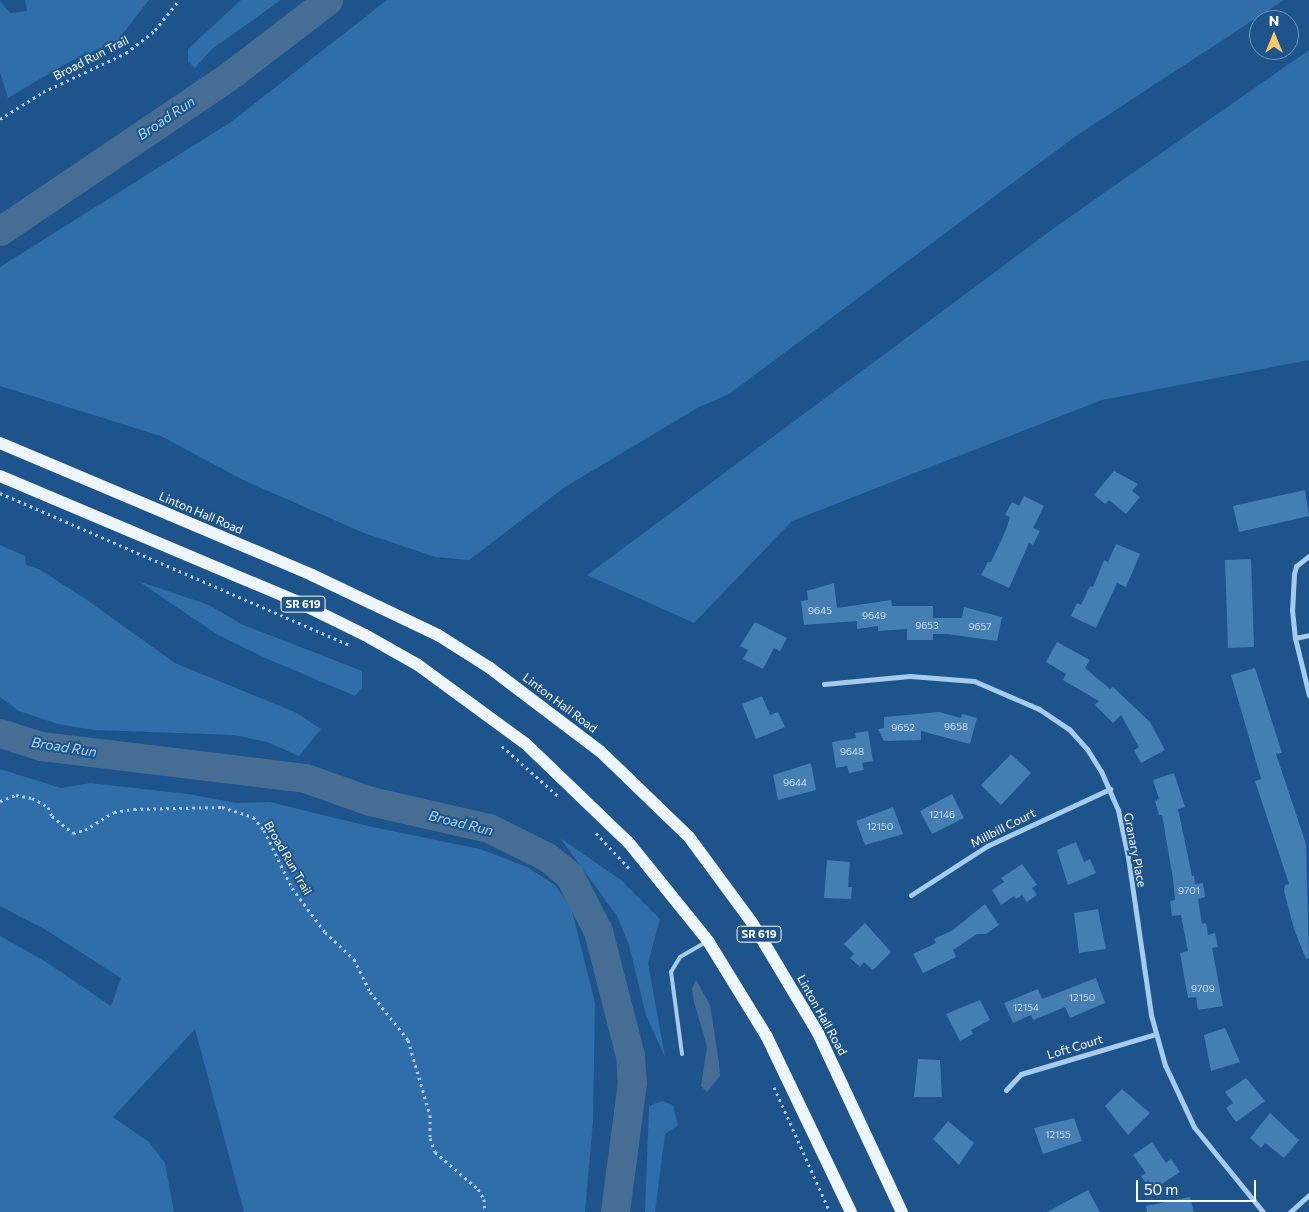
<!DOCTYPE html>
<html>
<head>
<meta charset="utf-8">
<style>
	body { margin:0 }
	#map { position:relative; width:1309px; height:1212px; overflow:hidden; background:#1c548b; font-family:Commissioner,sans-serif }
	div>[style] { position:absolute }
	.green>* { inset:0; background:#2f6ea8 }
	.water>* { inset:0; background:#466e95 }
	.river>* { height:29px; margin:-14.5px; padding:0 14.5px; transform-origin:14.5px; border-radius:14.5px; background:#466e95 }
	.building>* { inset:0; background:#447eb3 }
	.path>* { height:3px; margin-top:-1.5px; transform-origin:0; background:repeating-linear-gradient(90deg,#a7cbec 0 2.5px,transparent 0 6.5px) }
	.service>* { height:4px; margin:-2px; padding:0 2px; transform-origin:2px; border-radius:2px; background:#a7cbec }
	.minor>* { height:5px; margin:-2.5px; padding:0 2.5px; transform-origin:2.5px; border-radius:2.5px; background:#a7cbec }
	.primary>* { height:12px; margin:-6px; padding:0 6px; transform-origin:6px; border-radius:6px; background:#edf5ff }
	span { translate:-50% -50%; white-space:nowrap; text-align:center; line-height:1.15; -webkit-text-stroke:4px #1c548b; paint-order:stroke }
	.number-label { font-size:10px; color:#d0dfec }
	.number-label span { -webkit-text-stroke-width:0 }
	.shield-label span { padding:1px 4px; background:#1c548b; border:1px solid; border-radius:4px; -webkit-text-stroke-width:0 }
	.shield-label { font-size:11px; color:#fff; font-weight:700 }
	.street-label { font-size:12px; color:#fff }
	.water-label { font-size:14px; color:#b3d5f4; font-style:italic }
	.north { position:absolute; left:1249px; top:10px; width:50px; height:50px; box-sizing:border-box; background:#1c548b; border:1px solid #7798b9; border-radius:50%; rotate:0deg; font-size:14px; font-weight:700; line-height:20px; text-align:center; color:#fff }
	.north::after { content:''; display:block; margin:auto; width:18px; height:22px; background:#fdc765; clip-path:polygon(50% 0,100% 100%,50% 72%,0 100%) }
	.scale { position:absolute; left:1136px; top:1180px; width:120px; height:22px; box-sizing:border-box; border:2px solid #fff; border-top:0; padding-left:6px; font-size:15px; line-height:18px; white-space:nowrap; color:#fff; -webkit-text-stroke:4px #1c548b; paint-order:stroke }
</style>
</head>
<body>
<div id="map">
	<div class="green">
		<div style="clip-path:polygon(25px 0,149px 0,118px 40px,67px 63px,8px 98px,0 72px,0 1px,10px 13px,27px 11px)"></div>
		<div style="clip-path:polygon(241px 0,281px 0,212px 49px,195px 68px,188px 61px,188px 49px)"></div>
		<div style="clip-path:polygon(387px 0,1284px 0,1076px 136px,729px 394px,699px 407px,565px 487px,469px 560px,435px 557px,364px 533px,243px 480px,161px 436px,0 386px,0 267px,231px 122px)"></div>
		<div style="clip-path:polygon(1309px 50px,1309px 360px,1102px 400px,792px 521px,694px 623px,587px 575px,1061px 223px)"></div>
		<div style="clip-path:polygon(0 545px,25px 556px,26px 565px,39px 569px,87px 600px,175px 663px,297px 713px,321px 729px,299px 756px,267px 742px,234px 735px,94px 730px,58px 724px,19px 711px,0 697px)"></div>
		<div style="clip-path:polygon(138px 581px,209px 605px,241px 624px,362px 671px,362px 687px,355px 696px,263px 657px,218px 635px)"></div>
		<div style="clip-path:polygon(0 769px,61px 788px,90px 783px,188px 794px,236px 803px,270px 802px,368px 826px,480px 849px,527px 867px,555px 885px,571px 907px,595px 1003px,593px 1121px,585px 1212px,244px 1212px,195px 1029px,113px 1117px,149px 1142px,165px 1163px,174px 1212px,0 1212px,0 936px,43px 960px,111px 1006px,121px 978px,46px 930px,0 906px)"></div>
		<div style="clip-path:polygon(560px 838px,621px 880px,660px 919px,648px 963px,665px 1057px,646px 1015px,629px 945px,617px 916px)"></div>
		<div style="clip-path:polygon(662px 1101px,673px 1105px,678px 1125px,665px 1134px,655px 1212px,645px 1212px,649px 1106px)"></div>
	</div>
	<div class="water">
		<div style="clip-path:polygon(696px 980px,710px 1005px,719px 1063px,720px 1076px,707px 1092px,701px 1086px,707px 1047px,694px 1002px,692px 989px)"></div>
	</div>
	<div class="river">
		<div style="left:0;top:231px;width:282px;rotate:-34.1deg"></div>
		<div style="left:233px;top:73px;width:120px;rotate:-37.5deg"></div>
		<div style="left:0;top:733px;width:43px;rotate:17.6deg"></div>
		<div style="left:41px;top:746px;width:266px;rotate:6.9deg"></div>
		<div style="left:305px;top:778px;width:69px;rotate:19.5deg"></div>
		<div style="left:370px;top:801px;width:122px;rotate:12.8deg"></div>
		<div style="left:489px;top:828px;width:65px;rotate:26.6deg"></div>
		<div style="left:547px;top:857px;width:28px;rotate:39deg"></div>
		<div style="left:569px;top:875px;width:63px;rotate:62.6deg"></div>
		<div style="left:598px;top:931px;width:129px;rotate:75.6deg"></div>
		<div style="left:630px;top:1056px;width:26px;rotate:86deg"></div>
		<div style="left:632px;top:1082px;width:131px;rotate:97.5deg"></div>
	</div>
	<div class="building">
		<div style="clip-path:polygon(1114px 471px,1138px 484px,1132px 491px,1140px 497px,1126px 514px,1109px 500px,1105px 504px,1094px 495px)"></div>
		<div style="clip-path:polygon(1305px 490px,1309px 516px,1239px 532px,1233px 506px)"></div>
		<div style="clip-path:polygon(1024px 496px,1044px 506px,1033px 528px,1040px 531px,1033px 545px,1029px 543px,1009px 588px,981px 575px,988px 562px,991px 562px,1006px 530px,1010px 517px,1005px 515px,1012px 502px,1019px 506px)"></div>
		<div style="clip-path:polygon(1116px 544px,1140px 554px,1126px 587px,1117px 583px,1096px 628px,1071px 616px,1077px 603px,1081px 605px,1090px 586px,1093px 587px,1104px 560px,1108px 562px)"></div>
		<div style="clip-path:polygon(1251px 559px,1254px 647px,1228px 648px,1225px 560px)"></div>
		<div style="clip-path:polygon(834px 583px,837px 608px,891px 600px,892px 606px,933px 606px,933px 618px,962px 618px,964px 607px,1002px 617px,997px 641px,947px 634px,933px 634px,933px 640px,907px 640px,907px 629px,878px 631px,878px 626px,857px 629px,857px 621px,804px 625px,801px 601px,808px 600px,807px 591px)"></div>
		<div style="clip-path:polygon(755px 622px,787px 638px,780px 651px,774px 648px,763px 669px,743px 659px,748px 650px,740px 646px)"></div>
		<div style="clip-path:polygon(1057px 642px,1090px 660px,1085px 668px,1110px 689px,1113px 687px,1150px 722px,1165px 750px,1141px 763px,1134px 750px,1139px 747px,1121px 715px,1113px 723px,1095px 705px,1099px 701px,1063px 680px,1066px 674px,1046px 662px)"></div>
		<div style="clip-path:polygon(1255px 668px,1282px 753px,1276px 754px,1306px 844px,1309px 958px,1306px 959px,1294px 929px,1284px 891px,1285px 885px,1289px 884px,1255px 781px,1261px 779px,1231px 675px)"></div>
		<div style="clip-path:polygon(762px 696px,770px 715px,778px 712px,785px 727px,756px 739px,742px 704px)"></div>
		<div style="clip-path:polygon(939px 712px,961px 718px,962px 714px,977px 718px,970px 744px,921px 731px,921px 740px,884px 741px,878px 729px,884px 728px,884px 717px)"></div>
		<div style="clip-path:polygon(868px 731px,873px 761px,862px 763px,864px 770px,849px 773px,847px 766px,836px 768px,832px 742px,856px 738px,855px 733px)"></div>
		<div style="clip-path:polygon(1011px 754px,1031px 773px,1001px 805px,981px 785px)"></div>
		<div style="clip-path:polygon(811px 763px,816px 790px,778px 800px,773px 775px)"></div>
		<div style="clip-path:polygon(1174px 773px,1185px 807px,1178px 809px,1192px 876px,1194px 876px,1195px 884px,1203px 883px,1205px 897px,1198px 899px,1202px 924px,1206px 923px,1208px 935px,1215px 933px,1218px 947px,1212px 948px,1223px 1006px,1198px 1010px,1196px 997px,1188px 998px,1180px 953px,1188px 951px,1181px 915px,1172px 916px,1170px 901px,1175px 900px,1173px 879px,1162px 815px,1159px 815px,1155px 801px,1159px 799px,1153px 780px)"></div>
		<div style="clip-path:polygon(952px 794px,964px 818px,932px 834px,920px 811px)"></div>
		<div style="clip-path:polygon(893px 807px,903px 834px,865px 845px,856px 821px)"></div>
		<div style="clip-path:polygon(1076px 842px,1084px 862px,1090px 859px,1096px 873px,1068px 885px,1057px 850px)"></div>
		<div style="clip-path:polygon(827px 860px,850px 862px,848px 887px,852px 887px,851px 899px,824px 898px)"></div>
		<div style="clip-path:polygon(1022px 864px,1037px 885px,1032px 888px,1037px 895px,1027px 902px,1022px 895px,1016px 899px,1014px 896px,1001px 905px,992px 890px,1004px 882px,1001px 878px)"></div>
		<div style="clip-path:polygon(985px 904px,999px 925px,986px 934px,977px 934px,953px 950px,956px 957px,923px 973px,913px 954px,936px 943px,934px 939px,953px 930px)"></div>
		<div style="clip-path:polygon(1098px 909px,1106px 949px,1079px 953px,1074px 913px)"></div>
		<div style="clip-path:polygon(865px 923px,891px 952px,873px 970px,864px 962px,860px 967px,850px 958px,854px 954px,844px 944px)"></div>
		<div style="clip-path:polygon(1096px 978px,1105px 1003px,1070px 1018px,1065px 1007px,1033px 1020px,1031px 1015px,1013px 1023px,1004px 1003px,1038px 989px,1042px 999px)"></div>
		<div style="clip-path:polygon(980px 1000px,990px 1020px,971px 1030px,973px 1034px,960px 1041px,946px 1014px)"></div>
		<div style="clip-path:polygon(1225px 1028px,1240px 1062px,1211px 1071px,1204px 1035px)"></div>
		<div style="clip-path:polygon(918px 1059px,940px 1060px,942px 1097px,914px 1097px)"></div>
		<div style="clip-path:polygon(1246px 1078px,1265px 1101px,1236px 1122px,1226px 1108px,1233px 1103px,1225px 1092px)"></div>
		<div style="clip-path:polygon(1122px 1089px,1150px 1113px,1128px 1135px,1105px 1106px)"></div>
		<div style="clip-path:polygon(1270px 1113px,1299px 1140px,1284px 1158px,1265px 1143px,1261px 1148px,1250px 1138px)"></div>
		<div style="clip-path:polygon(1074px 1118px,1082px 1141px,1043px 1154px,1034px 1128px)"></div>
		<div style="clip-path:polygon(948px 1121px,974px 1143px,959px 1165px,933px 1139px)"></div>
		<div style="clip-path:polygon(1152px 1142px,1166px 1163px,1171px 1159px,1180px 1172px,1151px 1191px,1141px 1176px,1146px 1173px,1133px 1155px)"></div>
		<div style="clip-path:polygon(1088px 1190px,1100px 1212px,1047px 1212px)"></div>
		<div style="clip-path:polygon(1190px 1197px,1194px 1212px,1147px 1212px,1146px 1206px)"></div>
	</div>
	<div class="path">
		<div style="left:0;top:119px;width:51px;rotate:-32.1deg"></div>
		<div style="left:43px;top:92px;width:92px;rotate:-25.2deg"></div>
		<div style="left:126px;top:53px;width:37px;rotate:-38deg"></div>
		<div style="left:155px;top:30px;width:38px;rotate:-51deg"></div>
		<div style="left:0;top:493px;width:382px;rotate:23.5deg"></div>
		<div style="left:502px;top:746px;width:76px;rotate:41.8deg"></div>
		<div style="left:0;top:801px;width:17px;rotate:-21deg"></div>
		<div style="left:16px;top:795px;width:16px;rotate:11deg"></div>
		<div style="left:32px;top:798px;width:18px;rotate:29deg"></div>
		<div style="left:48px;top:807px;width:10px;rotate:66deg"></div>
		<div style="left:52px;top:816px;width:27px;rotate:39deg"></div>
		<div style="left:73px;top:833px;width:12px;rotate:-14deg"></div>
		<div style="left:85px;top:830px;width:34px;rotate:-32deg"></div>
		<div style="left:114px;top:812px;width:20px;rotate:-9deg"></div>
		<div style="left:134px;top:809px;width:88px;rotate:-1.3deg"></div>
		<div style="left:222px;top:807px;width:33px;rotate:18deg"></div>
		<div style="left:253px;top:817px;width:17px;rotate:50deg"></div>
		<div style="left:264px;top:830px;width:64px;rotate:64.2deg"></div>
		<div style="left:292px;top:888px;width:55px;rotate:53.1deg"></div>
		<div style="left:325px;top:932px;width:40px;rotate:43deg"></div>
		<div style="left:354px;top:959px;width:37px;rotate:64deg"></div>
		<div style="left:370px;top:992px;width:61px;rotate:51.6deg"></div>
		<div style="left:408px;top:1040px;width:78px;rotate:73.7deg"></div>
		<div style="left:430px;top:1115px;width:23px;rotate:90deg"></div>
		<div style="left:430px;top:1138px;width:15px;rotate:70deg"></div>
		<div style="left:435px;top:1152px;width:57px;rotate:40.7deg"></div>
		<div style="left:478px;top:1189px;width:12px;rotate:59deg"></div>
		<div style="left:484px;top:1199px;width:13px;rotate:86deg"></div>
		<div style="left:596px;top:833px;width:48px;rotate:46.7deg"></div>
		<div style="left:774px;top:1087px;width:137px;rotate:65.9deg"></div>
	</div>
	<div class="service">
		<div style="left:682px;top:1054px;width:83px;rotate:-97.6deg"></div>
		<div style="left:671px;top:972px;width:17px;rotate:-59deg"></div>
		<div style="left:680px;top:957px;width:30px;rotate:-30deg"></div>
	</div>
	<div class="minor">
		<div style="left:1309px;top:556px;width:16px;rotate:142deg"></div>
		<div style="left:1296px;top:566px;width:8px;rotate:104deg"></div>
		<div style="left:1294px;top:574px;width:36px;rotate:93deg"></div>
		<div style="left:1292px;top:610px;width:28px;rotate:84deg"></div>
		<div style="left:1295px;top:638px;width:59px;rotate:76.2deg"></div>
		<div style="left:1295px;top:638px;width:14px;rotate:-12deg"></div>
		<div style="left:824px;top:684px;width:86px;rotate:-5.3deg"></div>
		<div style="left:910px;top:676px;width:64px;rotate:4.5deg"></div>
		<div style="left:974px;top:681px;width:71px;rotate:23.3deg"></div>
		<div style="left:1039px;top:709px;width:36px;rotate:34deg"></div>
		<div style="left:1069px;top:729px;width:27px;rotate:48deg"></div>
		<div style="left:1087px;top:749px;width:26px;rotate:58deg"></div>
		<div style="left:1101px;top:771px;width:43px;rotate:66.4deg"></div>
		<div style="left:1118px;top:810px;width:48px;rotate:78deg"></div>
		<div style="left:1128px;top:857px;width:160px;rotate:81.7deg"></div>
		<div style="left:1151px;top:1015px;width:52px;rotate:74.4deg"></div>
		<div style="left:1165px;top:1065px;width:68px;rotate:64.9deg"></div>
		<div style="left:1194px;top:1127px;width:109px;rotate:50.9deg"></div>
		<div style="left:911px;top:895px;width:90px;rotate:-32.8deg"></div>
		<div style="left:987px;top:846px;width:136px;rotate:-24.9deg"></div>
		<div style="left:1006px;top:1090px;width:22px;rotate:-47deg"></div>
		<div style="left:1021px;top:1074px;width:141px;rotate:-16.5deg"></div>
		<div style="left:1290px;top:1212px;width:25px;rotate:-42deg"></div>
	</div>
	<div class="primary">
		<div style="left:0;top:443px;width:339px;rotate:22.9deg"></div>
		<div style="left:312px;top:575px;width:140px;rotate:25.5deg"></div>
		<div style="left:438px;top:635px;width:62px;rotate:32.4deg"></div>
		<div style="left:490px;top:668px;width:139px;rotate:37.1deg"></div>
		<div style="left:601px;top:752px;width:122px;rotate:44deg"></div>
		<div style="left:689px;top:837px;width:104px;rotate:53.6deg"></div>
		<div style="left:751px;top:921px;width:131px;rotate:59.1deg"></div>
		<div style="left:818px;top:1033px;width:198px;rotate:64.9deg"></div>
		<div style="left:0;top:476px;width:326px;rotate:22.9deg"></div>
		<div style="left:300px;top:603px;width:72px;rotate:26.2deg"></div>
		<div style="left:365px;top:635px;width:61px;rotate:29.5deg"></div>
		<div style="left:418px;top:665px;width:134px;rotate:36.2deg"></div>
		<div style="left:526px;top:744px;width:143px;rotate:43.9deg"></div>
		<div style="left:629px;top:843px;width:126px;rotate:51.1deg"></div>
		<div style="left:708px;top:941px;width:113px;rotate:58.4deg"></div>
		<div style="left:767px;top:1037px;width:194px;rotate:64.4deg"></div>
	</div>
	<div class="number-label">
		<span style="left:820px;top:611px">9645</span>
		<span style="left:874px;top:616px">9649</span>
		<span style="left:927px;top:626px">9653</span>
		<span style="left:980px;top:627px">9657</span>
		<span style="left:956px;top:727px">9658</span>
		<span style="left:903px;top:728px">9652</span>
		<span style="left:852px;top:752px">9648</span>
		<span style="left:795px;top:783px">9644</span>
		<span style="left:942px;top:815px">12146</span>
		<span style="left:880px;top:827px">12150</span>
		<span style="left:1189px;top:891px">9701</span>
		<span style="left:1203px;top:989px">9709</span>
		<span style="left:1082px;top:998px">12150</span>
		<span style="left:1026px;top:1008px">12154</span>
		<span style="left:1058px;top:1135px">12155</span>
	</div>
	<div class="shield-label">
		<span style="left:303px;top:604px">SR 619</span>
		<span style="left:759px;top:934px">SR 619</span>
	</div>
	<div class="street-label">
		<span style="left:91px;top:58px;rotate:-27deg">Broad Run Trail</span>
		<span style="left:201px;top:513px;rotate:23deg">Linton Hall Road</span>
		<span style="left:560px;top:703px;rotate:37deg">Linton Hall Road</span>
		<span style="left:1003px;top:828px;rotate:-27deg">Millbill Court</span>
		<span style="left:1135px;top:850px;rotate:79deg">Granary Place</span>
		<span style="left:288px;top:858px;rotate:60deg">Broad Run Trail</span>
		<span style="left:822px;top:1015px;rotate:61deg">Linton Hall Road</span>
		<span style="left:1075px;top:1047px;rotate:-17deg">Loft Court</span>
	</div>
	<div class="water-label">
		<span style="left:166px;top:118px;rotate:-34deg">Broad Run</span>
		<span style="left:64px;top:747px;rotate:9deg">Broad Run</span>
		<span style="left:461px;top:823px;rotate:14deg">Broad Run</span>
	</div>
	<div class="north">N</div>
	<div class="scale">50 m</div>
</div>
</body>
</html>
